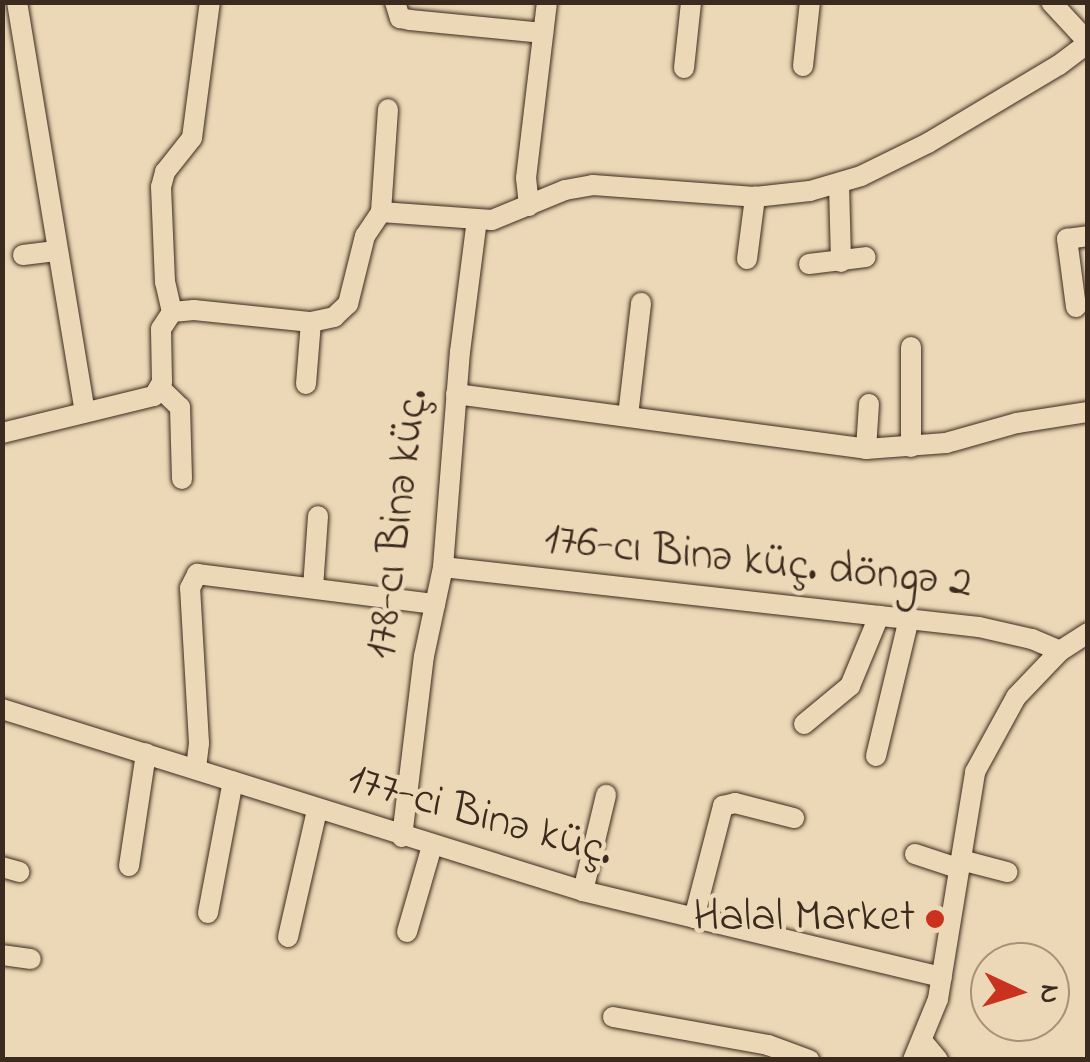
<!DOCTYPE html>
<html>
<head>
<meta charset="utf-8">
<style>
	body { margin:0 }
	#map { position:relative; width:1090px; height:1062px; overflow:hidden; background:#ecd8b6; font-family:"Indie Flower",sans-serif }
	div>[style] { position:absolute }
	.roads { filter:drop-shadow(0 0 2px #3b2a1e) drop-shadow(0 0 2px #3b2a1e) }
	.minor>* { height:20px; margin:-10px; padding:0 10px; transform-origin:10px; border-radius:10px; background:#ecd8b6 }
	.dots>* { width:28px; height:28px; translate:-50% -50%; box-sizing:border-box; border:5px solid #ecd8b6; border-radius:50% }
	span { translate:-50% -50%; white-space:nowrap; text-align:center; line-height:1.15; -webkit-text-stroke:9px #ecd8b6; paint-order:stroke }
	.street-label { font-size:45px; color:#3b2a1e }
	.poi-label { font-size:45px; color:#3b2a1e }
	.right { translate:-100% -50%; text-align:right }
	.frame { position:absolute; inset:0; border:5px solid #3b2a1e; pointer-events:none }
	.north { position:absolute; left:970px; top:942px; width:100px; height:100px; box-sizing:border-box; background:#ecd8b6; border:2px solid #a59279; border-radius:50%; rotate:94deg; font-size:28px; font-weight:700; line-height:40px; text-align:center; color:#3b2a1e }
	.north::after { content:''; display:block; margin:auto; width:35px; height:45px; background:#c8321e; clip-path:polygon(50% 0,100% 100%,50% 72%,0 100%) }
</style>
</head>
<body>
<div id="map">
	<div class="roads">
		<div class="minor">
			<div style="left:17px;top:2px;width:416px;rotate:80.6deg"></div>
			<div style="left:395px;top:2px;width:17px;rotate:73deg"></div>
			<div style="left:400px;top:18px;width:10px;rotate:11deg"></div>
			<div style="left:410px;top:20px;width:134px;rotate:5.6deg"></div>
			<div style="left:1051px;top:2px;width:54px;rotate:47.2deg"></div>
			<div style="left:803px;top:66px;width:64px;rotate:-83.8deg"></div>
			<div style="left:684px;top:68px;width:66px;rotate:-83.9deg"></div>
			<div style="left:839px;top:184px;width:78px;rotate:88.5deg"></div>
			<div style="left:529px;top:206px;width:28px;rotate:-96deg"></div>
			<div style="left:526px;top:178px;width:177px;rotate:-83.2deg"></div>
			<div style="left:381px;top:212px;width:103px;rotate:-86.1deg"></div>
			<div style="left:23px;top:255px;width:33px;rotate:-7deg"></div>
			<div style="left:747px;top:259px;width:63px;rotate:-82.6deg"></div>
			<div style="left:809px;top:264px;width:57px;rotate:-7deg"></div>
			<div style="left:1076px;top:307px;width:69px;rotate:-97.5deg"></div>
			<div style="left:1067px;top:239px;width:21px;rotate:-8deg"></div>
			<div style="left:172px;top:312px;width:31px;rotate:-103deg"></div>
			<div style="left:165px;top:282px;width:95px;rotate:-92.4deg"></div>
			<div style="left:161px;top:187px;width:16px;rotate:-75deg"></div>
			<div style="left:165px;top:172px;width:43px;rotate:-51.5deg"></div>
			<div style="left:192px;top:138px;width:137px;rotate:-82.5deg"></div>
			<div style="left:911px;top:347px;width:100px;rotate:90deg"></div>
			<div style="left:306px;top:384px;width:62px;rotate:-85.4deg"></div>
			<div style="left:160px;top:388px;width:28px;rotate:44deg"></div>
			<div style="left:180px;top:407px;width:72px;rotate:88.4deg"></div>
			<div style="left:456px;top:394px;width:414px;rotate:7.6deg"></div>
			<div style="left:866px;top:449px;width:80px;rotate:-4.3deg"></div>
			<div style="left:946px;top:443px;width:74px;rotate:-15.7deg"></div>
			<div style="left:1017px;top:423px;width:72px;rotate:-8.8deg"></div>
			<div style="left:628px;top:416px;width:114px;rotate:-83.4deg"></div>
			<div style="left:2px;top:433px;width:156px;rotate:-13.7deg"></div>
			<div style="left:154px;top:396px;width:16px;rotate:-60deg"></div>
			<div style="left:162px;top:382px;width:53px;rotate:-91.1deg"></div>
			<div style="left:161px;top:329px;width:20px;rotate:-57deg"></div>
			<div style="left:172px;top:312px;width:22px;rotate:-5deg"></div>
			<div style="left:194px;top:310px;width:118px;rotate:5.9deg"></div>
			<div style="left:311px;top:322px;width:24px;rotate:-12deg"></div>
			<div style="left:334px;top:317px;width:19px;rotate:-43deg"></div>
			<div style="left:348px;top:304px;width:70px;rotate:-76deg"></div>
			<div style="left:365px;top:236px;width:29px;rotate:-56deg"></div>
			<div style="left:381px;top:212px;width:111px;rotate:4.1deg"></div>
			<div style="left:492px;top:220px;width:79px;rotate:-22.3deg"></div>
			<div style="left:565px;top:190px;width:28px;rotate:-10deg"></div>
			<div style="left:593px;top:185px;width:162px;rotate:4.2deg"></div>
			<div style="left:755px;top:197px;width:55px;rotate:-6.2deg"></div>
			<div style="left:810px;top:191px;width:53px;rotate:-16.4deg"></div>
			<div style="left:861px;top:176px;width:75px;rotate:-26.2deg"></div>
			<div style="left:928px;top:143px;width:152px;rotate:-30.8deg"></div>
			<div style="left:1059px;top:65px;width:36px;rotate:-37deg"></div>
			<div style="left:866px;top:449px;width:45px;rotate:-86.2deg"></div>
			<div style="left:443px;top:567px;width:539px;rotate:6.39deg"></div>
			<div style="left:979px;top:627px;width:54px;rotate:12.8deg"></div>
			<div style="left:1032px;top:639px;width:30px;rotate:23deg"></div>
			<div style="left:313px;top:588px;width:72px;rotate:-86deg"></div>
			<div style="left:2px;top:709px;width:609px;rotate:17.39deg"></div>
			<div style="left:583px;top:891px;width:369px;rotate:13.5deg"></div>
			<div style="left:804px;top:724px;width:60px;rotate:-39.6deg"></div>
			<div style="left:850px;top:686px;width:76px;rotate:-67.5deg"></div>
			<div style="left:876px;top:756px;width:141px;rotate:-76.5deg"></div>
			<div style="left:196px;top:768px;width:25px;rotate:-83deg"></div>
			<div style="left:199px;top:743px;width:155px;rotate:-93.3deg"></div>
			<div style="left:190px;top:588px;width:16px;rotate:-63deg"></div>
			<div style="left:197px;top:574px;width:240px;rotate:7.2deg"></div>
			<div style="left:402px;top:837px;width:182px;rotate:-83.1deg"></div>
			<div style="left:424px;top:656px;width:91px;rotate:-77.9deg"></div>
			<div style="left:443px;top:567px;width:216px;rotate:-85.5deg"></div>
			<div style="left:460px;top:352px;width:133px;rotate:-82.7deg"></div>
			<div style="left:915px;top:854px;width:47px;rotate:18.4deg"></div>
			<div style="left:961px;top:860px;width:48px;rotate:14.6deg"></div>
			<div style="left:129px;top:866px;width:114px;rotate:-81.4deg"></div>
			<div style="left:2px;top:867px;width:18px;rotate:16deg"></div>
			<div style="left:583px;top:891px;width:99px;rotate:-76.5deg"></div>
			<div style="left:208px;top:913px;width:134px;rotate:-79.3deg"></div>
			<div style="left:694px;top:918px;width:116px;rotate:-75.5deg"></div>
			<div style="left:723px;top:806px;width:12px;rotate:-14deg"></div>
			<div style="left:735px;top:803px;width:61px;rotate:14.3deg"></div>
			<div style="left:407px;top:932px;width:90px;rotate:-73.8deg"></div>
			<div style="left:288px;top:937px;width:130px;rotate:-77.1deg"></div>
			<div style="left:2px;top:955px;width:29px;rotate:8deg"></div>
			<div style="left:613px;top:1017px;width:158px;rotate:10.2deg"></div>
			<div style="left:768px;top:1045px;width:44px;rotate:20.1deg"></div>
			<div style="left:923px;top:1042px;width:23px;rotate:50deg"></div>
			<div style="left:913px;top:1060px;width:66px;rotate:-67.7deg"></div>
			<div style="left:938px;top:999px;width:230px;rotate:-80.7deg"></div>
			<div style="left:975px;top:772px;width:85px;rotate:-61.3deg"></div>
			<div style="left:1016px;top:697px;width:64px;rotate:-46.3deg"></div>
			<div style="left:1060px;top:651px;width:33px;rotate:-33deg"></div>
		</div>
	</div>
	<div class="dots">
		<div style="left:935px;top:919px;background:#c8321e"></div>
	</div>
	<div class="street-label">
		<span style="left:399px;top:524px;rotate:-83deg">178-cı Binə küç.</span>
		<span style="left:758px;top:563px;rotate:6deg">176-cı Binə küç. döngə 2</span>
		<span style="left:480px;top:817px;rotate:16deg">177-ci Binə küç.</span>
	</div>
	<div class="poi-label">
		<span class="right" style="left:915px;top:919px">Halal Market</span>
	</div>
	<div class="frame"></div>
	<div class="north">N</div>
</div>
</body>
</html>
